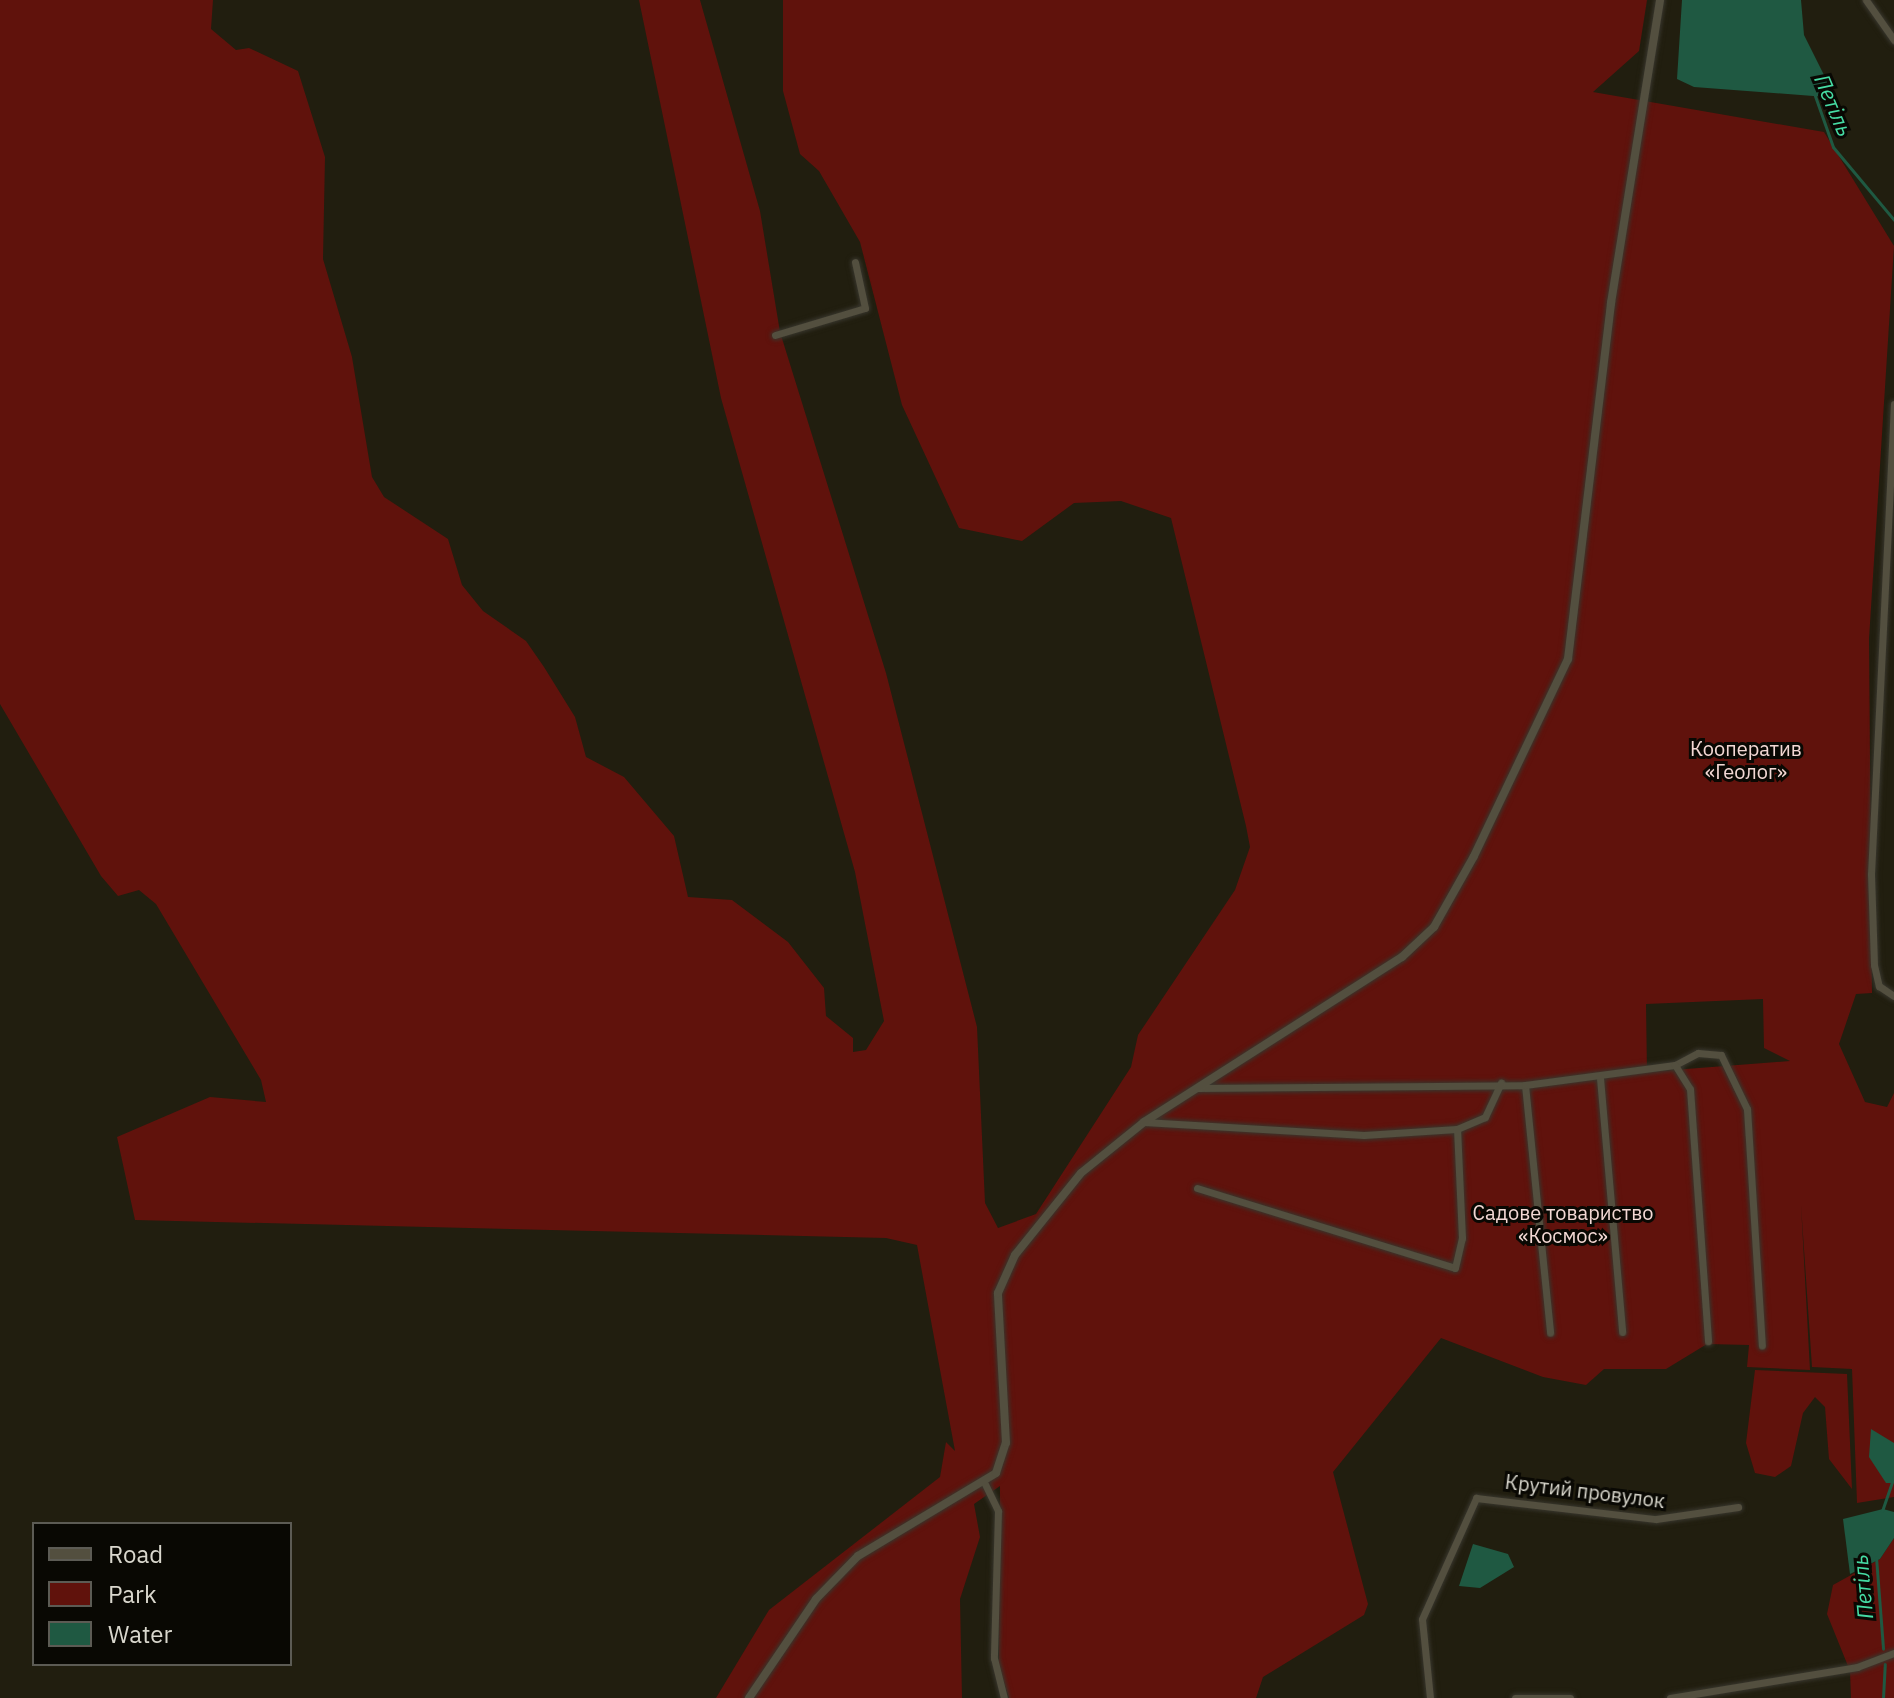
<!DOCTYPE html>
<html>
<head>
<meta charset="utf-8">
<style>
	body { margin:0 }
	#map { position:relative; width:1894px; height:1698px; overflow:hidden; background:#211e0f; font-family:"IBM Plex Sans",sans-serif }
	div>[style] { position:absolute }
	.green>* { inset:0; background:#60120c }
	.water>* { inset:0; background:#1f5942 }
	.stream>* { height:3px; margin:-1.5px; padding:0 1.5px; transform-origin:1.5px; border-radius:1.5px; background:#1f5942 }
	.roads { filter:drop-shadow(0 0 2px #38362d) drop-shadow(0 0 2px #38362d) }
	.minor>* { height:7px; margin:-3.5px; padding:0 3.5px; transform-origin:3.5px; border-radius:3.5px; background:#534f3f }
	.tertiary>* { height:8px; margin:-4px; padding:0 4px; transform-origin:4px; border-radius:4px; background:#534f3f }
	span { translate:-50% -50%; white-space:nowrap; text-align:center; line-height:1.15; -webkit-text-stroke:6px #090803; paint-order:stroke }
	.park-label { font-size:20px; color:#f3d8d4 }
	.street-label { font-size:20px; color:#d9d7cd }
	.water-label { font-size:22px; color:#46dca4; font-style:italic }
	.legend { position:absolute; left:32px; top:1522px; width:260px; height:144px; box-sizing:border-box; background:#090803; border:2px solid #5c5b54; margin:0; padding:10px 14px; list-style:none; font-size:24px; color:#d9d7cd }
	.legend li { display:flex; align-items:center; gap:16px; height:40px }
	.legend b { width:40px; border:2px solid #5c5b54 }
</style>
</head>
<body>
<div id="map">
	<div class="green">
		<div style="clip-path:polygon(evenodd,0 0,213px 0,211px 29px,236px 50px,249px 48px,298px 71px,325px 157px,323px 259px,352px 357px,372px 477px,384px 497px,448px 539px,462px 585px,483px 611px,526px 641px,544px 667px,575px 717px,586px 757px,624px 777px,674px 836px,688px 897px,732px 900px,788px 942px,824px 988px,826px 1016px,853px 1038px,853px 1052px,866px 1050px,884px 1021px,855px 872px,721px 398px,639px 0,700px 0,760px 211px,780px 332px,886px 673px,977px 1027px,985px 1203px,998px 1228px,1036px 1214px,1131px 1067px,1138px 1035px,1235px 890px,1250px 847px,1246px 826px,1171px 518px,1121px 501px,1074px 503px,1022px 541px,959px 528px,902px 405px,860px 242px,819px 171px,800px 154px,783px 91px,783px 0,1647px 0,1639px 51px,1593px 92px,1824px 132px,1894px 246px,1869px 639px,1872px 993px,1856px 994px,1839px 1044px,1865px 1102px,1887px 1107px,1894px 1093px,1894px 1497px,1857px 1503px,1852px 1369px,1812px 1367px,1801px 1205px,1810px 1370px,1747px 1367px,1749px 1345px,1707px 1344px,1666px 1369px,1604px 1369px,1586px 1385px,1543px 1377px,1441px 1338px,1333px 1472px,1368px 1604px,1364px 1615px,1263px 1677px,1256px 1698px,1009px 1698px,999px 1667px,1000px 1486px,974px 1504px,980px 1537px,960px 1599px,962px 1698px,716px 1698px,769px 1610px,940px 1477px,946px 1442px,955px 1451px,917px 1245px,886px 1238px,135px 1220px,117px 1137px,210px 1097px,266px 1102px,261px 1080px,156px 904px,139px 890px,118px 896px,101px 876px,0 704px,0 0,1763px 999px,1764px 1048px,1790px 1061px,1647px 1072px,1646px 1004px,1763px 999px)"></div>
		<div style="clip-path:polygon(1755px 1370px,1847px 1374px,1852px 1489px,1829px 1459px,1825px 1407px,1815px 1397px,1803px 1413px,1791px 1466px,1775px 1477px,1755px 1473px,1746px 1443px)"></div>
		<div style="clip-path:polygon(1894px 1538px,1894px 1698px,1851px 1698px,1850px 1671px,1827px 1614px,1833px 1585px,1880px 1559px)"></div>
	</div>
	<div class="water">
		<div style="clip-path:polygon(1682px 0,1801px 0,1804px 35px,1829px 85px,1826px 97px,1694px 87px,1677px 79px)"></div>
		<div style="clip-path:polygon(1871px 1429px,1894px 1443px,1894px 1483px,1886px 1483px,1869px 1457px)"></div>
		<div style="clip-path:polygon(1883px 1509px,1894px 1512px,1894px 1538px,1880px 1559px,1850px 1574px,1843px 1519px)"></div>
		<div style="clip-path:polygon(1473px 1544px,1508px 1554px,1514px 1567px,1480px 1588px,1459px 1586px)"></div>
	</div>
	<div class="stream">
		<div style="left:1814px;top:93px;width:57px;rotate:70.6deg"></div>
		<div style="left:1833px;top:147px;width:95px;rotate:50.1deg"></div>
		<div style="left:1882px;top:1511px;width:36px;rotate:-71deg"></div>
		<div style="left:1876px;top:1557px;width:92px;rotate:85.6deg"></div>
		<div style="left:1883px;top:1698px;width:34px;rotate:-87deg"></div>
	</div>
	<div class="roads">
		<div class="minor">
			<div style="left:1866px;top:0;width:49px;rotate:55deg"></div>
			<div style="left:775px;top:335px;width:94px;rotate:-16.7deg"></div>
			<div style="left:865px;top:308px;width:47px;rotate:-102.3deg"></div>
			<div style="left:1894px;top:404px;width:471px;rotate:92.8deg"></div>
			<div style="left:1871px;top:874px;width:91px;rotate:88.1deg"></div>
			<div style="left:1874px;top:965px;width:22px;rotate:77deg"></div>
			<div style="left:1879px;top:986px;width:18px;rotate:34deg"></div>
			<div style="left:1675px;top:1065px;width:26px;rotate:-28deg"></div>
			<div style="left:1698px;top:1053px;width:23px;rotate:5deg"></div>
			<div style="left:1721px;top:1055px;width:60px;rotate:64.3deg"></div>
			<div style="left:1747px;top:1109px;width:237px;rotate:86.4deg"></div>
			<div style="left:1600px;top:1078px;width:255px;rotate:85deg"></div>
			<div style="left:1525px;top:1085px;width:249px;rotate:84.2deg"></div>
			<div style="left:1197px;top:1088px;width:328px;rotate:-0.5deg"></div>
			<div style="left:1525px;top:1085px;width:151px;rotate:-7.6deg"></div>
			<div style="left:1675px;top:1065px;width:28px;rotate:58deg"></div>
			<div style="left:1690px;top:1089px;width:253px;rotate:85.9deg"></div>
			<div style="left:1144px;top:1122px;width:220px;rotate:3.4deg"></div>
			<div style="left:1364px;top:1135px;width:93px;rotate:-3.7deg"></div>
			<div style="left:1457px;top:1129px;width:30px;rotate:-23deg"></div>
			<div style="left:1485px;top:1117px;width:38px;rotate:-65deg"></div>
			<div style="left:1197px;top:1188px;width:270px;rotate:17.2deg"></div>
			<div style="left:1455px;top:1268px;width:31px;rotate:-77deg"></div>
			<div style="left:1462px;top:1238px;width:109px;rotate:-92.6deg"></div>
			<div style="left:985px;top:1484px;width:30px;rotate:64deg"></div>
			<div style="left:998px;top:1511px;width:147px;rotate:91.6deg"></div>
			<div style="left:994px;top:1658px;width:41px;rotate:76deg"></div>
			<div style="left:1430px;top:1698px;width:79px;rotate:-95.8deg"></div>
			<div style="left:1422px;top:1619px;width:133px;rotate:-65.9deg"></div>
			<div style="left:1476px;top:1498px;width:181px;rotate:6.7deg"></div>
			<div style="left:1656px;top:1519px;width:83px;rotate:-8.3deg"></div>
			<div style="left:1515px;top:1698px;width:55px"></div>
			<div style="left:1670px;top:1698px;width:190px;rotate:-9.4deg"></div>
			<div style="left:1857px;top:1667px;width:40px;rotate:-21deg"></div>
		</div>
		<div class="tertiary">
			<div style="left:749px;top:1698px;width:120px;rotate:-55.9deg"></div>
			<div style="left:816px;top:1599px;width:60px;rotate:-45.7deg"></div>
			<div style="left:858px;top:1556px;width:161px;rotate:-31deg"></div>
			<div style="left:996px;top:1473px;width:32px;rotate:-72deg"></div>
			<div style="left:1006px;top:1443px;width:150px;rotate:-93.1deg"></div>
			<div style="left:998px;top:1293px;width:42px;rotate:-65.9deg"></div>
			<div style="left:1015px;top:1255px;width:105px;rotate:-51.2deg"></div>
			<div style="left:1081px;top:1173px;width:81px;rotate:-39deg"></div>
			<div style="left:1144px;top:1122px;width:306px;rotate:-32.6deg"></div>
			<div style="left:1402px;top:957px;width:44px;rotate:-43.2deg"></div>
			<div style="left:1434px;top:927px;width:81px;rotate:-60.6deg"></div>
			<div style="left:1474px;top:856px;width:218px;rotate:-64.5deg"></div>
			<div style="left:1568px;top:659px;width:359px;rotate:-83.1deg"></div>
			<div style="left:1611px;top:303px;width:307px;rotate:-80.8deg"></div>
		</div>
	</div>
	<div class="park-label">
		<span style="left:1746px;top:760px">Кооператив<br>«Геолог»</span>
		<span style="left:1563px;top:1224px">Садове товариство<br>«Космос»</span>
	</div>
	<div class="street-label">
		<span style="left:1585px;top:1491px;rotate:7deg">Крутий провулок</span>
	</div>
	<div class="water-label">
		<span style="left:1834px;top:105px;rotate:67deg">Петіль</span>
		<span style="left:1862px;top:1587px;rotate:-95deg">Петіль</span>
	</div>
	<ul class="legend">
	<li><b style="height:10px;background:#534f3f"></b>Road</li>
	<li><b style="height:22px;background:#60120c"></b>Park</li>
	<li><b style="height:22px;background:#1f5942"></b>Water</li>
	</ul>
</div>
</body>
</html>
